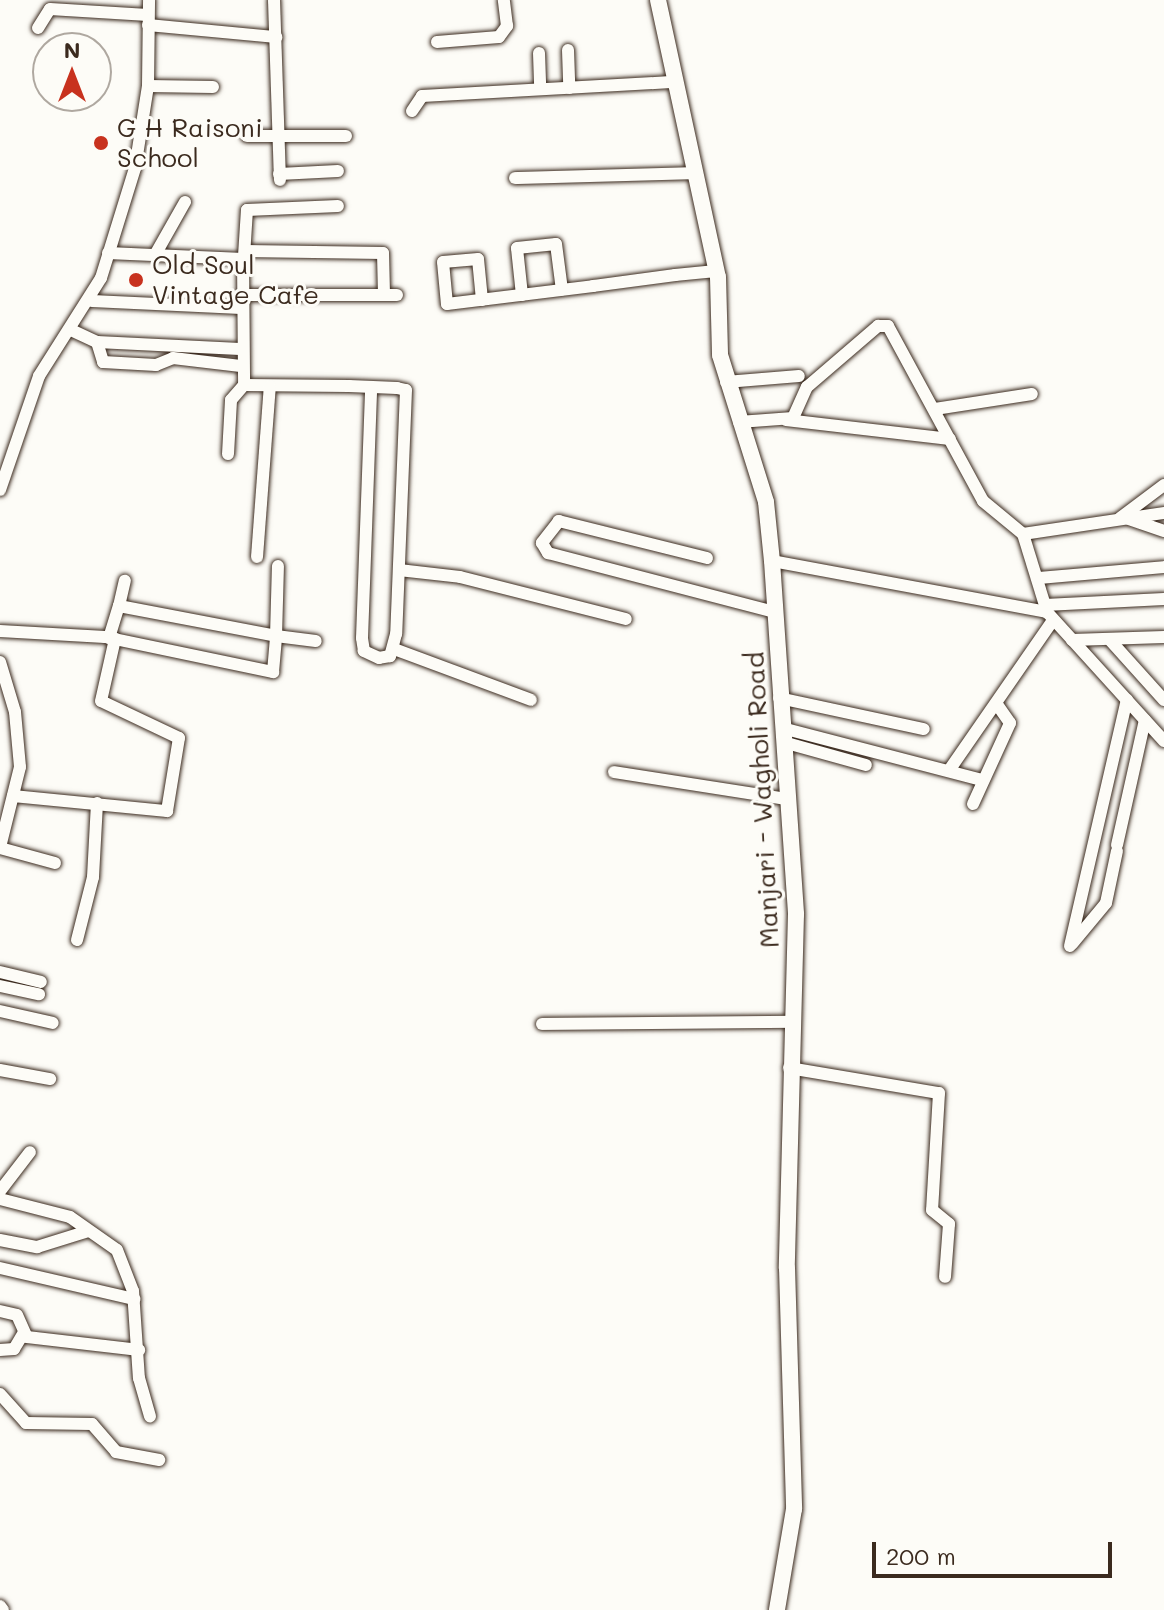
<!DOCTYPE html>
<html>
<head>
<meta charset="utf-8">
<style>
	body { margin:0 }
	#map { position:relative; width:1164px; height:1610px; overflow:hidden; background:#fdfcf7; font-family:Mali,sans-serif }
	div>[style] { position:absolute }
	.roads { filter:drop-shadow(0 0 2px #3b2a1e) drop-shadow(0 0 2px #3b2a1e) }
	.minor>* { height:12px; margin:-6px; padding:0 6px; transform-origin:6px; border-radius:6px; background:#fdfcf7 }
	.major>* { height:16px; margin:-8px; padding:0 8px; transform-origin:8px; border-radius:8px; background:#fdfcf7 }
	.dots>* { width:22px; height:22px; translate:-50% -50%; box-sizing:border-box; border:4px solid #fdfcf7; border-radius:50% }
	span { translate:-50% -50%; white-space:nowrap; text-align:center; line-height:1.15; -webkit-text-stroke:6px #fdfcf7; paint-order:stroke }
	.poi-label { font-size:26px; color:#3b2a1e }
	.left { translate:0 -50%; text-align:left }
	.street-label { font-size:26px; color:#3b2a1e }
	.north { position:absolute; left:32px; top:32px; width:80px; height:80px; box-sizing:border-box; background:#fdfcf7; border:2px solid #afa8a0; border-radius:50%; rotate:0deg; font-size:22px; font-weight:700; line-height:32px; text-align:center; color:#3b2a1e }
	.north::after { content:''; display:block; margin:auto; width:28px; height:36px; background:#c8321e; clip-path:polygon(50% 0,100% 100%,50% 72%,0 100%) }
	.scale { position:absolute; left:872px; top:1542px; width:240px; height:36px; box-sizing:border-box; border:4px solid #3b2a1e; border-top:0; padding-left:10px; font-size:24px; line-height:28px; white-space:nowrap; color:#3b2a1e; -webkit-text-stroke:6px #fdfcf7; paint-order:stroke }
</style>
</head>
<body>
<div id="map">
	<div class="roads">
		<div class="minor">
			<div style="left:274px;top:0;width:180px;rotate:88.1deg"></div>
			<div style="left:148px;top:25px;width:129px;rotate:5.4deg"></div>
			<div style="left:38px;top:28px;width:22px;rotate:-58deg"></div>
			<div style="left:50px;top:9px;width:98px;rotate:3.5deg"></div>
			<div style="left:437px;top:42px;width:62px;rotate:-4.6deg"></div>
			<div style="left:499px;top:37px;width:14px;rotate:-54deg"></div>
			<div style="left:507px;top:26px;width:26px;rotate:-97deg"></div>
			<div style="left:568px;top:50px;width:38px;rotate:88deg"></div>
			<div style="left:539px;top:53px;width:36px;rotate:88deg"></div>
			<div style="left:148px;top:86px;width:65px;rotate:0.9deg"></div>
			<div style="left:412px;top:111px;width:18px;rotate:-56deg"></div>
			<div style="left:422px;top:96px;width:249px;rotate:-3.2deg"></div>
			<div style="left:247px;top:136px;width:99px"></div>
			<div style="left:279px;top:174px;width:59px;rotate:-2.9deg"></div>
			<div style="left:515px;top:178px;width:177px;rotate:-1.6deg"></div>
			<div style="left:245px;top:251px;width:138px;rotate:0.8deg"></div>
			<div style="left:383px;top:253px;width:42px;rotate:88.6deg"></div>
			<div style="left:108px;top:253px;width:135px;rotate:2.5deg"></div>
			<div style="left:243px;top:259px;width:126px;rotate:89.5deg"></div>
			<div style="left:244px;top:385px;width:105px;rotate:0.5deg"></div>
			<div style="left:349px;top:386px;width:48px;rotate:2.4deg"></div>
			<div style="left:397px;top:388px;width:9px;rotate:13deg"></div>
			<div style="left:406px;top:390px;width:244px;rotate:92.3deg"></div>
			<div style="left:396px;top:634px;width:23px;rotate:105deg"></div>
			<div style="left:390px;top:656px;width:11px;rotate:170deg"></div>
			<div style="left:379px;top:658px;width:17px;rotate:-155deg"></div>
			<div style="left:364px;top:651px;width:13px;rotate:-99deg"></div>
			<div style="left:362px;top:638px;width:251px;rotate:-87.9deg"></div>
			<div style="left:155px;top:255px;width:61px;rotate:-60.5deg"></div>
			<div style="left:244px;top:256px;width:46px;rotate:-86.3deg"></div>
			<div style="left:247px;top:210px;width:91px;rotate:-2.5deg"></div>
			<div style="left:241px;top:295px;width:156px"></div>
			<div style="left:522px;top:295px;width:47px;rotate:-96.1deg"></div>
			<div style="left:517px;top:248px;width:39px;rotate:-6deg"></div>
			<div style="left:556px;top:244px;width:46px;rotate:82.6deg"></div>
			<div style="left:482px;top:300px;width:41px;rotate:-95.6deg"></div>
			<div style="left:478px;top:259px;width:35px;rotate:175deg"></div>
			<div style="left:443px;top:262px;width:42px;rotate:84.6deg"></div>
			<div style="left:447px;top:304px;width:147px;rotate:-7deg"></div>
			<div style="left:593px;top:286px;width:83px;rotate:-7.6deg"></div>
			<div style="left:675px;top:275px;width:41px;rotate:-5.6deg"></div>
			<div style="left:92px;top:301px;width:149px;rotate:2.7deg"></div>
			<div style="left:71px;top:330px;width:29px;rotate:25deg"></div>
			<div style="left:97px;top:342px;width:143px;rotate:2.8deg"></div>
			<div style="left:97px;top:342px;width:21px;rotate:73deg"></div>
			<div style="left:103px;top:362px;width:53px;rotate:3.2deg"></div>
			<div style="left:156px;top:365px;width:18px;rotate:-22deg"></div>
			<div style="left:173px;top:358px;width:68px;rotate:6.7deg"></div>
			<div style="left:726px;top:382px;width:73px;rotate:-4.7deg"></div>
			<div style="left:935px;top:409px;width:98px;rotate:-8.8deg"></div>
			<div style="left:786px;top:420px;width:165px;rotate:6.6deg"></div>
			<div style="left:739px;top:422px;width:54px;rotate:-4.2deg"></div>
			<div style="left:793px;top:418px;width:34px;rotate:-66deg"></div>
			<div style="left:807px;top:387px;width:94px;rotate:-40.7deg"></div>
			<div style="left:878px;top:326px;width:10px"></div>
			<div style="left:888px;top:326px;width:199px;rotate:61.5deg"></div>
			<div style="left:983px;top:501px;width:52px;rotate:39.5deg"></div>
			<div style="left:1023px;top:534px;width:82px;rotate:72.9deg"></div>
			<div style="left:228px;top:454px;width:54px;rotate:-86.8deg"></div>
			<div style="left:231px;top:400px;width:20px;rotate:-49deg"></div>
			<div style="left:0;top:490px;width:120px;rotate:-71.1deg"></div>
			<div style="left:39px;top:376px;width:116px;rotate:-57.7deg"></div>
			<div style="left:101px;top:278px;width:115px;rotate:-72.8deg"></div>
			<div style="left:135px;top:168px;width:83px;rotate:-81deg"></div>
			<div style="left:148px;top:86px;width:86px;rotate:-89.3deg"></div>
			<div style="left:1120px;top:518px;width:55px;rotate:-36.9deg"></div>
			<div style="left:1129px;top:519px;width:37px;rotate:19deg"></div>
			<div style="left:1023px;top:534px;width:143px;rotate:-8.5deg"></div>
			<div style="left:257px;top:557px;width:171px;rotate:-85.7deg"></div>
			<div style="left:707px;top:558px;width:153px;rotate:-166deg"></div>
			<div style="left:559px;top:521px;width:28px;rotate:128deg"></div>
			<div style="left:542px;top:543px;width:12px;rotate:59deg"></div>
			<div style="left:548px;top:553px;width:235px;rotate:14.6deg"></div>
			<div style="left:772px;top:561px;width:280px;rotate:10.5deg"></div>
			<div style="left:1047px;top:612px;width:174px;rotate:47.8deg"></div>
			<div style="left:399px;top:570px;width:61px;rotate:6.5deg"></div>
			<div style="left:460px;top:577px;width:171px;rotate:14.2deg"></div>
			<div style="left:1039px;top:578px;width:125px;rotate:-5deg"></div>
			<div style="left:1045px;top:605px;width:119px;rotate:-2.9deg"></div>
			<div style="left:119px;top:606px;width:26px;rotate:-77deg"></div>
			<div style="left:0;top:631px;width:105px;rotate:3.3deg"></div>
			<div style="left:105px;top:637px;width:172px;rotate:11.8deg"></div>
			<div style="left:273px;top:672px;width:36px;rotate:-85deg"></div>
			<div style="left:276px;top:636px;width:40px;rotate:7.1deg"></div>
			<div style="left:109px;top:638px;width:34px;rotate:-73deg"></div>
			<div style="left:119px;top:606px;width:160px;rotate:10.8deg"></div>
			<div style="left:276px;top:636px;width:70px;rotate:-88.4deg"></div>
			<div style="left:1109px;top:639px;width:82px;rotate:48deg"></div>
			<div style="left:1072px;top:640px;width:92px;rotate:-1.9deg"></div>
			<div style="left:394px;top:649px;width:146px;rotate:20.4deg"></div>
			<div style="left:0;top:662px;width:52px;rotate:73.3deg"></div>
			<div style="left:15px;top:712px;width:55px;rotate:84.8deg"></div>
			<div style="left:20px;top:767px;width:82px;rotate:104deg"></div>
			<div style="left:779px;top:698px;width:148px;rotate:12.1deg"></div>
			<div style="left:782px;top:728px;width:206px;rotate:14.6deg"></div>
			<div style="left:783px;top:742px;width:86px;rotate:15.5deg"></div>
			<div style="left:950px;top:769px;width:181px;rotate:-55.3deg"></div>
			<div style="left:614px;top:772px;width:175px;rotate:8.9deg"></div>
			<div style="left:13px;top:796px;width:155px;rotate:5.6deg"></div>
			<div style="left:167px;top:811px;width:74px;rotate:-80.7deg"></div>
			<div style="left:179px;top:738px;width:86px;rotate:-154.6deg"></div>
			<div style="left:101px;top:701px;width:64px;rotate:-77.3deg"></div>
			<div style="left:973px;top:804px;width:89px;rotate:-65.4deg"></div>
			<div style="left:1010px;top:723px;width:21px;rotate:-125deg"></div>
			<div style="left:1117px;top:845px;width:128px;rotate:-77.4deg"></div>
			<div style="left:0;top:848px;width:57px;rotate:15.3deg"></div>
			<div style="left:77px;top:940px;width:65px;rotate:-75.7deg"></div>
			<div style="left:93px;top:877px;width:74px;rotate:-86.9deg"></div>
			<div style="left:1072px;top:944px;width:53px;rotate:-50.3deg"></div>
			<div style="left:1106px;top:903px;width:53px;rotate:-78.1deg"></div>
			<div style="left:1070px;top:946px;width:253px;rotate:-77deg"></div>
			<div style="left:0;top:972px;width:42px;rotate:13.7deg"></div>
			<div style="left:0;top:986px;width:40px;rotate:12deg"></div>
			<div style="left:0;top:1011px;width:54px;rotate:12.8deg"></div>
			<div style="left:542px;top:1024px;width:249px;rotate:-0.5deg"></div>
			<div style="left:789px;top:1068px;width:152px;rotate:9.5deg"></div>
			<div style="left:939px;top:1093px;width:117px;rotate:93.4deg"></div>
			<div style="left:932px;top:1210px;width:22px;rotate:39deg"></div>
			<div style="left:949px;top:1224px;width:53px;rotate:94.3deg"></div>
			<div style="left:0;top:1070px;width:51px;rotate:10.2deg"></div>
			<div style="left:0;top:1191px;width:49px;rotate:-52.4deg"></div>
			<div style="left:0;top:1199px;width:72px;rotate:14.4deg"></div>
			<div style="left:70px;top:1217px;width:57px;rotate:35.1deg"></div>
			<div style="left:117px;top:1250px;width:44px;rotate:68.7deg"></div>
			<div style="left:133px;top:1291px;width:87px;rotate:86.1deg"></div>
			<div style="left:139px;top:1378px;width:40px;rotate:74deg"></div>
			<div style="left:0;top:1240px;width:38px;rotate:11deg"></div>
			<div style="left:37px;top:1247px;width:53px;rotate:-17.4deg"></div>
			<div style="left:0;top:1268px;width:138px;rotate:13deg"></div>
			<div style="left:0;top:1311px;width:17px;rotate:13deg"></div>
			<div style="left:17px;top:1315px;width:24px;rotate:66deg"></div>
			<div style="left:27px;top:1337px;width:113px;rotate:6.6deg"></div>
			<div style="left:0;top:1350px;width:14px;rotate:-4deg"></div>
			<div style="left:14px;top:1349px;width:17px;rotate:-59deg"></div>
			<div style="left:0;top:1394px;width:39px;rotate:48deg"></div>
			<div style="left:26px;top:1423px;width:66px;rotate:0.9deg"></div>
			<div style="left:92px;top:1424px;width:37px;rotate:49deg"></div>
			<div style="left:116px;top:1452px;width:44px;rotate:10.5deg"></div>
			<div style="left:0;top:1606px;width:5px;rotate:53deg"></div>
		</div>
		<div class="major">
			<div style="left:658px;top:0;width:283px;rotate:77.8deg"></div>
			<div style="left:718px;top:277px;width:78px;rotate:88.5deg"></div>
			<div style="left:720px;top:355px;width:154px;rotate:72.6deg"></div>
			<div style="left:766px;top:502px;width:59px;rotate:84.2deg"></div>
			<div style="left:772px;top:561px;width:354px;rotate:86.1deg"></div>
			<div style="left:796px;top:914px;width:354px;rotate:91.5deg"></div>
			<div style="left:787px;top:1268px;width:241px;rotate:88.3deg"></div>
			<div style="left:794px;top:1509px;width:102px;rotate:99.6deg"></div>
		</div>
	</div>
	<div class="dots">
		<div style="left:101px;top:143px;background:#c8321e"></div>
		<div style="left:136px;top:280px;background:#c8321e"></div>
	</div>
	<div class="poi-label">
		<span class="left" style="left:117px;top:143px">G H Raisoni<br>School</span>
		<span class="left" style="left:152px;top:280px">Old Soul<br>Vintage Cafe</span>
	</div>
	<div class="street-label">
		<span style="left:762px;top:800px;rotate:-93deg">Manjari - Wagholi Road</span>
	</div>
	<div class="north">N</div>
	<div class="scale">200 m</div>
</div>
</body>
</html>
